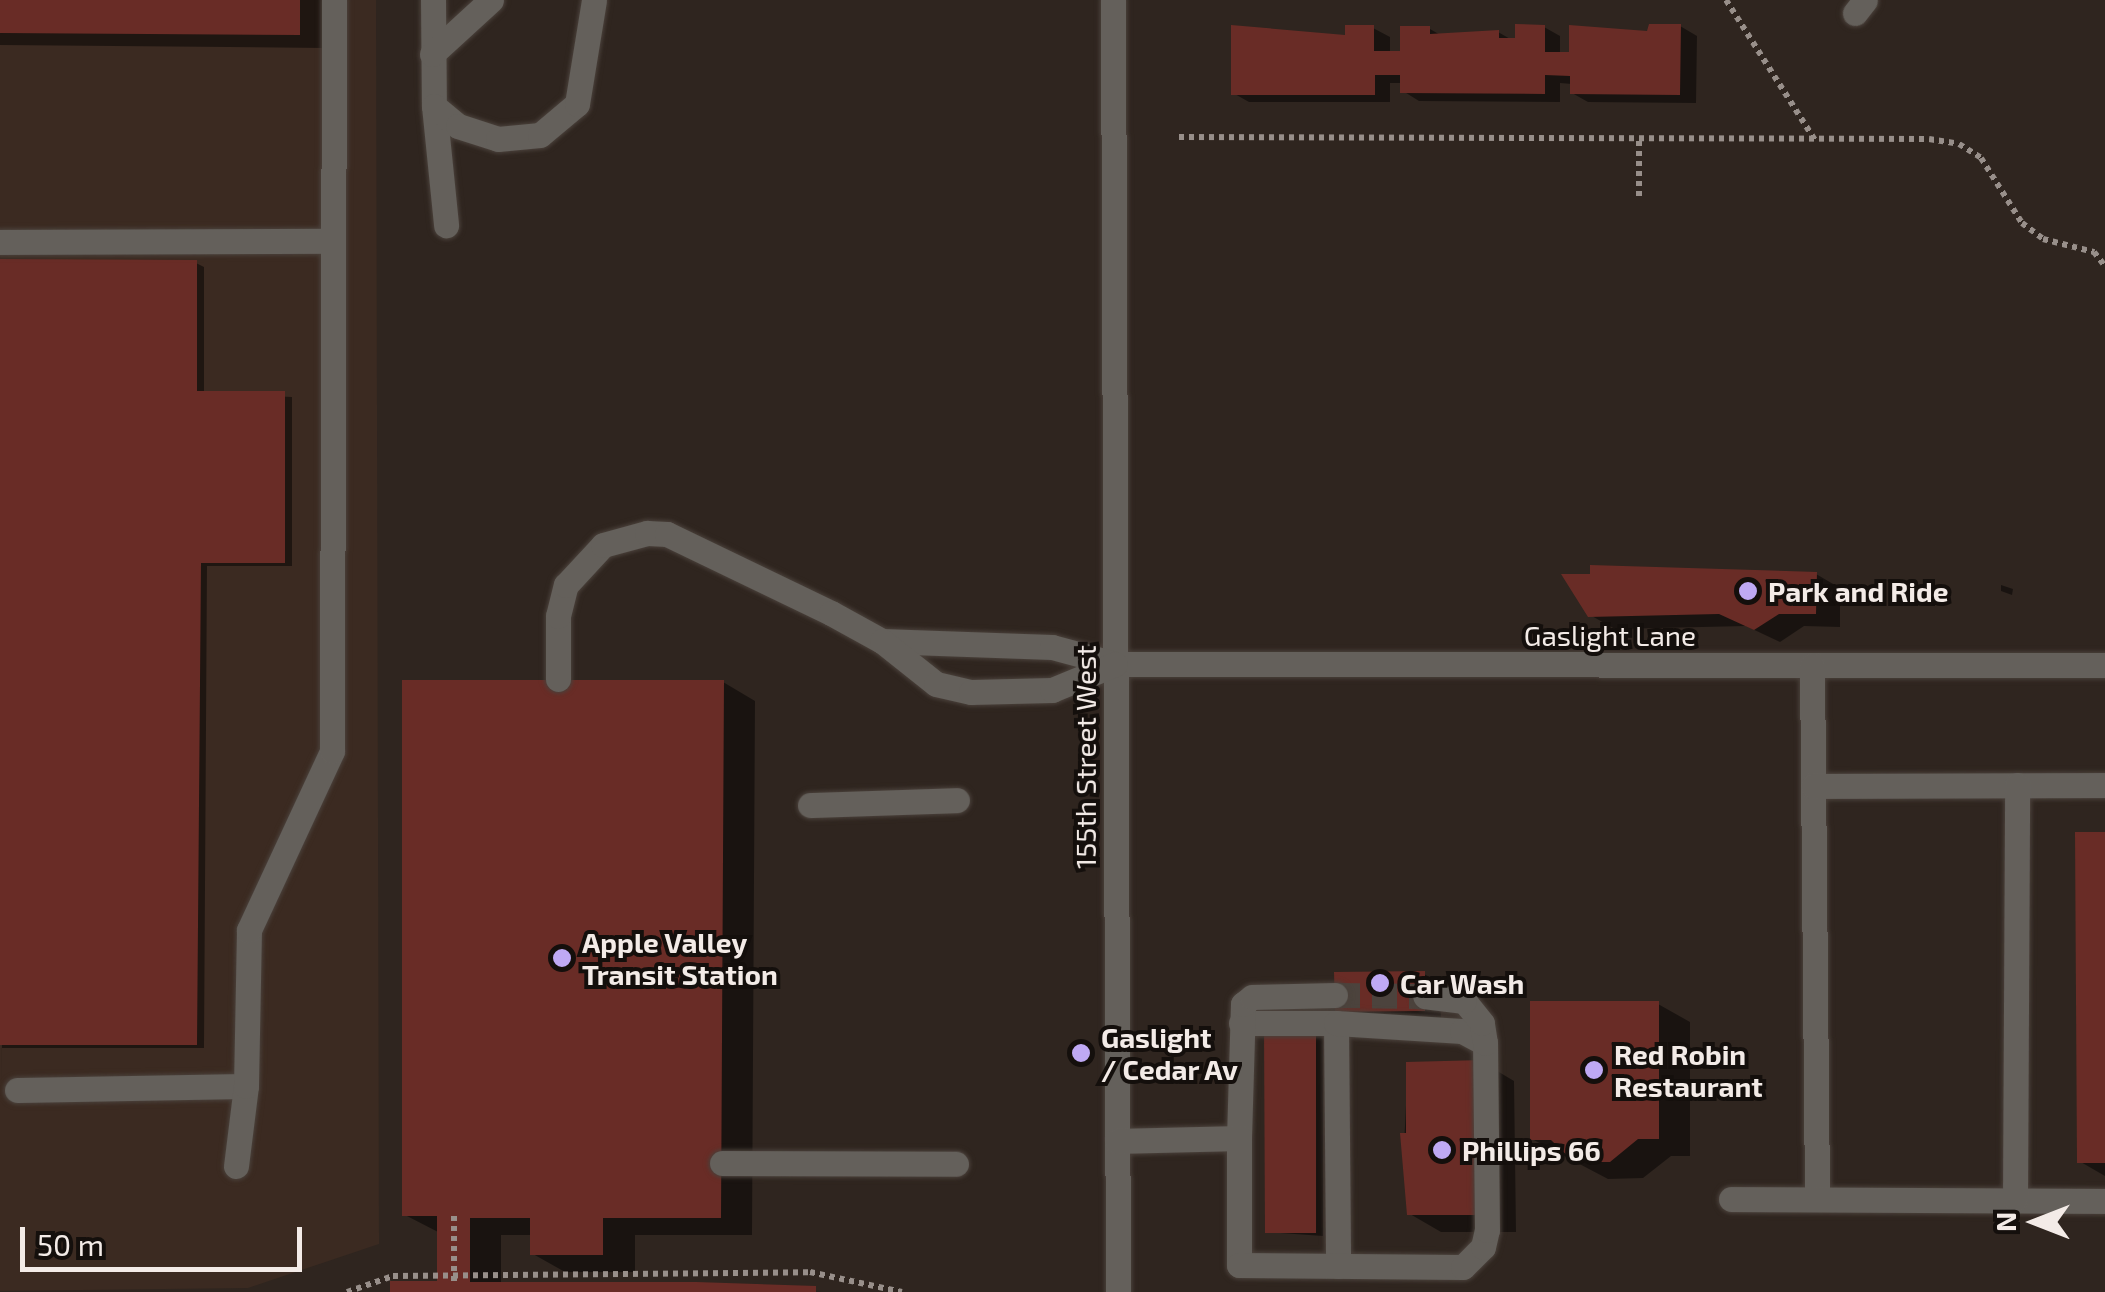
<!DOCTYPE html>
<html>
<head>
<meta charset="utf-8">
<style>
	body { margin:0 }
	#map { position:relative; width:2105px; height:1292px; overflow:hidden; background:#2f251f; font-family:"Exo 2",sans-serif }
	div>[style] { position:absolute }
	.built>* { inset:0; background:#3b2a21 }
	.shadow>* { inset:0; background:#0007 }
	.building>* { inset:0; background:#692c26 }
	.minor-tunnel>* { height:25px; margin-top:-12.5px; transform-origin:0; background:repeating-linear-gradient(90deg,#4c433d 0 25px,transparent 0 37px) }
	.path>* { height:6px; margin-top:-3px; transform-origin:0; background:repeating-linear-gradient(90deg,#988f8a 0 5px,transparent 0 10px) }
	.roads { filter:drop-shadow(0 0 2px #4a413b) drop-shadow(0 0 2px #4a413b) }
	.minor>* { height:25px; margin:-12.5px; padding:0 12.5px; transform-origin:12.5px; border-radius:12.5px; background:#64605b }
	.path-bridge>* { height:6px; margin-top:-3px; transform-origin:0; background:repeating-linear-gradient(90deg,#988f8a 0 5px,transparent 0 10px) }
	.dots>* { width:28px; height:28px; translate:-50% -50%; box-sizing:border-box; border:5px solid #140f0c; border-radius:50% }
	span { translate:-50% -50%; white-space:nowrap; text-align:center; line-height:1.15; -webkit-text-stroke:8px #140f0c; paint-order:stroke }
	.poi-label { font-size:28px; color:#f3ebe7; font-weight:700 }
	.left { translate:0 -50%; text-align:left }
	.street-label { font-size:28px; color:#f3ebe7 }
	.north { position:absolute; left:1985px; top:1172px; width:100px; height:100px; -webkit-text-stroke:8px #140f0c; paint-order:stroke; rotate:270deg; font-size:28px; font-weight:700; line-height:40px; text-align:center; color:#f3ebe7 }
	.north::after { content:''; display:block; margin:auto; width:35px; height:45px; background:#f3ebe7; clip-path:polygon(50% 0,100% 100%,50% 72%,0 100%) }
	.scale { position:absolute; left:20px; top:1227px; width:282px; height:45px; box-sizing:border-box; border:5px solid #f3ebe7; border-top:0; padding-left:12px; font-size:30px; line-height:35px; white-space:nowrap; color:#f3ebe7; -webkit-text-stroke:8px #140f0c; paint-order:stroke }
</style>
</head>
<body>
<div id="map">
	<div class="built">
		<div style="clip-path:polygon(0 0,376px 0,379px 1244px,248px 1288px,0 1291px)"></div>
	</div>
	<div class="shadow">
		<div style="clip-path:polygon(0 0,324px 0,324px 48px,0 45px)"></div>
		<div style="clip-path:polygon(1680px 26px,1697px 36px,1696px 103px,1588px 102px,1572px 93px,1572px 84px,1560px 83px,1560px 102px,1419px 101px,1403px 91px,1403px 83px,1390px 83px,1390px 102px,1249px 102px,1233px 93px,1373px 28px,1390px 37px,1390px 54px,1403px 54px,1430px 29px,1442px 36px,1498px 32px,1512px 40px,1544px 27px,1560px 36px,1560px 54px)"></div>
		<div style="clip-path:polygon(0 261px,196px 263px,204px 267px,204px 393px,292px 397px,292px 566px,207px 566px,204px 1048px,2px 1048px,2px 1094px)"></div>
		<div style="clip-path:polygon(1816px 574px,1840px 588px,1840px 627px,1804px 626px,1780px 642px,1746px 626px,1615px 629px,1590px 615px)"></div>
		<div style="clip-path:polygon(2001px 585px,2013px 589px,2012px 595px,2001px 591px)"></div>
		<div style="clip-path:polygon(723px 682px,755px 701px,752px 1235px,635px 1235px,635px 1272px,565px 1272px,533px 1254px,533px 1235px,501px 1235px,501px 1285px,822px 1292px,393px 1292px,440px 1284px,440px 1233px,405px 1215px)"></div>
		<div style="clip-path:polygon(2105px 834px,2105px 1176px,2079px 1161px)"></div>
		<div style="clip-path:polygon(1424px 974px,1440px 983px,1441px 1019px,1338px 1011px)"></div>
		<div style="clip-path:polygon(1658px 1004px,1690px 1022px,1690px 1156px,1671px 1156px,1643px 1178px,1608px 1179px,1532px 1139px)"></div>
		<div style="clip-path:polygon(1267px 1031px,1323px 1034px,1323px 1236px,1268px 1232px)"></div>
		<div style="clip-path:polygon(1482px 1062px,1514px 1081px,1516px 1232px,1441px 1232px,1410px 1214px,1409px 1170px,1403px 1166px,1408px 1065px)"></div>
	</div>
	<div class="building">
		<div style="clip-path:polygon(0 0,300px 0,300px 35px,0 33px)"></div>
		<div style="clip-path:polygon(1515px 24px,1545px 25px,1545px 52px,1569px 52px,1569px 25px,1647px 31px,1649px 24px,1681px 24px,1680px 95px,1570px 94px,1570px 76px,1545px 75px,1545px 94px,1400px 93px,1400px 75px,1375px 75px,1375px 95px,1231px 95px,1231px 25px,1345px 35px,1345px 25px,1374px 25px,1374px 51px,1400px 51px,1400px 26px,1430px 26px,1430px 34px,1499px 30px,1499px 38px,1515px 38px)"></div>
		<div style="clip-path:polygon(0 259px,197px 260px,197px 391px,285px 391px,285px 563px,201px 563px,197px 1045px,0 1045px)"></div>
		<div style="clip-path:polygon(1590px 565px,1817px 572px,1816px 614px,1779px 614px,1754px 630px,1719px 614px,1588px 617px,1561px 574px,1590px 574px)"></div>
		<div style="clip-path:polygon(402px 680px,724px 680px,721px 1218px,603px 1218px,603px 1255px,530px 1255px,530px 1218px,470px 1218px,470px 1282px,696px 1282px,816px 1286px,816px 1292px,390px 1292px,390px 1281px,437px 1281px,437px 1216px,402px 1216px)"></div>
		<div style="clip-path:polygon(2075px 832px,2105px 832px,2105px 1163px,2077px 1163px)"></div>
		<div style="clip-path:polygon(1425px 971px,1425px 1011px,1335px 1012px,1334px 972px)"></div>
		<div style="clip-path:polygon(1530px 1001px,1659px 1001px,1659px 1139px,1638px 1139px,1610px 1162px,1574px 1162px,1551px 1140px,1530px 1140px)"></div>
		<div style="clip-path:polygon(1316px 1027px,1316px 1233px,1265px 1233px,1264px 1028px)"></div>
		<div style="clip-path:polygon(1483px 1060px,1485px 1215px,1407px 1215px,1400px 1133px,1406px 1133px,1406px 1062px)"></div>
	</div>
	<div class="minor-tunnel">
		<div style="left:1335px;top:995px;width:90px;rotate:0.6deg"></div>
	</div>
	<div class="path">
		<div style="left:1726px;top:0;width:166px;rotate:57.6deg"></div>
		<div style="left:1179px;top:137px;width:750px;rotate:0.15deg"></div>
		<div style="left:1929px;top:139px;width:30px;rotate:9deg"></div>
		<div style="left:1959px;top:144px;width:26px;rotate:32deg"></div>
		<div style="left:1981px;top:158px;width:77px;rotate:57.8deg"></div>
		<div style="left:2022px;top:223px;width:26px;rotate:37deg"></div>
		<div style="left:2043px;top:239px;width:53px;rotate:14.3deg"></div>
		<div style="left:2094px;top:252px;width:18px;rotate:52deg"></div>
		<div style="left:1639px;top:141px;width:57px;rotate:90deg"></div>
		<div style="left:347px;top:1292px;width:49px;rotate:-19.2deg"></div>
		<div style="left:393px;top:1276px;width:417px;rotate:-0.5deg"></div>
		<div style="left:810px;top:1272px;width:94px;rotate:12.3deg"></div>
	</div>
	<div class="roads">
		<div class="minor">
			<div style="left:433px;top:0;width:106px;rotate:89.5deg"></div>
			<div style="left:434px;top:106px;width:120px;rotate:84.2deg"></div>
			<div style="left:1113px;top:0;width:1292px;rotate:89.78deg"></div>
			<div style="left:1855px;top:13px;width:16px;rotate:-52deg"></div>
			<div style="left:432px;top:54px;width:80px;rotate:-42.5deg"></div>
			<div style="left:434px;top:106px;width:31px;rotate:40deg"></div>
			<div style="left:458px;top:126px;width:42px;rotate:18deg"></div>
			<div style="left:498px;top:139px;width:42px;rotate:-5.4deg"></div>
			<div style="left:540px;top:135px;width:48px;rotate:-40deg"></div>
			<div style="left:577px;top:104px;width:105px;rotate:-80.7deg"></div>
			<div style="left:0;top:242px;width:331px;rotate:-0.2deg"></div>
			<div style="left:882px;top:641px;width:170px;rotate:2deg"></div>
			<div style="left:1052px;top:647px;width:65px;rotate:15.1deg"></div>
			<div style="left:1115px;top:664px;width:990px;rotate:0.06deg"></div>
			<div style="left:1812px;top:665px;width:531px;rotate:89.46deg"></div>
			<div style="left:558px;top:679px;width:63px;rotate:-90deg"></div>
			<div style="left:558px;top:616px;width:32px;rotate:-76deg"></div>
			<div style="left:566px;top:585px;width:54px;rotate:-47.2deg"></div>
			<div style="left:603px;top:545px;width:46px;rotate:-15.3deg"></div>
			<div style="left:647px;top:533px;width:20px;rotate:3deg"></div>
			<div style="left:667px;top:534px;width:182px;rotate:25.7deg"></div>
			<div style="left:831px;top:613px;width:58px;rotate:28.8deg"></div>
			<div style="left:882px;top:641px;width:69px;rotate:38.5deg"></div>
			<div style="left:936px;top:684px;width:36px;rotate:13deg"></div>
			<div style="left:971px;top:692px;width:81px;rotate:-1.4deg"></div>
			<div style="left:1052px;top:690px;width:68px;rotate:-22.4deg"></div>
			<div style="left:1813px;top:786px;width:292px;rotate:-0.2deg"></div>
			<div style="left:810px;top:805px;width:147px;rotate:-1.9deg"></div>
			<div style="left:1241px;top:1023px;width:95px"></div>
			<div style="left:1336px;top:1023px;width:243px;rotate:89.5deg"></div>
			<div style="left:1336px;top:1023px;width:126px;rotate:3.6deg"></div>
			<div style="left:1462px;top:1031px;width:26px;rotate:28deg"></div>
			<div style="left:17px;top:1090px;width:229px;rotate:-1deg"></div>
			<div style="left:1239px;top:1138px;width:134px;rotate:-88.3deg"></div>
			<div style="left:1243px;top:1004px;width:11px;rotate:-38deg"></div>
			<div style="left:1252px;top:997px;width:83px;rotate:-1.4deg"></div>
			<div style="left:1117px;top:1141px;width:122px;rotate:-1.4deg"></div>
			<div style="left:1239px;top:1138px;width:127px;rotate:90deg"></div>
			<div style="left:1239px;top:1265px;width:224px;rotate:0.5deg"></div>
			<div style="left:1463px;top:1267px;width:28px;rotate:-45deg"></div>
			<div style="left:1483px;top:1247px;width:17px;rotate:-77deg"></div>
			<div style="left:1487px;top:1230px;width:187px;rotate:-90.6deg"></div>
			<div style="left:1485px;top:1043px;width:20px;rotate:-99deg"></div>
			<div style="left:1482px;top:1023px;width:28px;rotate:-129deg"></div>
			<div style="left:1464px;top:1001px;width:39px;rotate:-173deg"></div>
			<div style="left:722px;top:1163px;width:234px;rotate:0.2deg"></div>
			<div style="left:236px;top:1166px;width:81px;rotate:-82.9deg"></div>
			<div style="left:246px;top:1086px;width:156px;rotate:-88.9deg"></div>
			<div style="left:249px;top:930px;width:197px;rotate:-65.1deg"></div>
			<div style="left:332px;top:751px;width:751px;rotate:-89.85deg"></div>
			<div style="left:1731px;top:1199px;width:374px;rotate:0.3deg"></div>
			<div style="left:2015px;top:1199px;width:414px;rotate:-89.7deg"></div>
		</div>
	</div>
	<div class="path-bridge">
		<div style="left:454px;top:1216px;width:69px;rotate:90deg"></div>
	</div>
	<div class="dots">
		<div style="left:1748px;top:591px;background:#bfa9f4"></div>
		<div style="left:562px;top:958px;background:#bfa9f4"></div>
		<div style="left:1380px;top:983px;background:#bfa9f4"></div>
		<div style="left:1081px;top:1053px;background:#bfa9f4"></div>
		<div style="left:1594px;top:1070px;background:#bfa9f4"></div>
		<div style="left:1442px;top:1150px;background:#bfa9f4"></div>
	</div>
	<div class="poi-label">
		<span class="left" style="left:1768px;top:591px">Park and Ride</span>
		<span class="left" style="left:582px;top:958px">Apple Valley<br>Transit Station</span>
		<span class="left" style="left:1400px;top:983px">Car Wash</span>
		<span class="left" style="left:1101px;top:1053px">Gaslight<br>/ Cedar Av</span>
		<span class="left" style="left:1614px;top:1070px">Red Robin<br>Restaurant</span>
		<span class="left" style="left:1462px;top:1150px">Phillips 66</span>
	</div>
	<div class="street-label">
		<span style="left:1610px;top:635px">Gaslight Lane</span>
		<span style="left:1085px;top:757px;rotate:-90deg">155th Street West</span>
	</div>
	<div class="north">N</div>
	<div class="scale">50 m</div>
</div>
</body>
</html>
